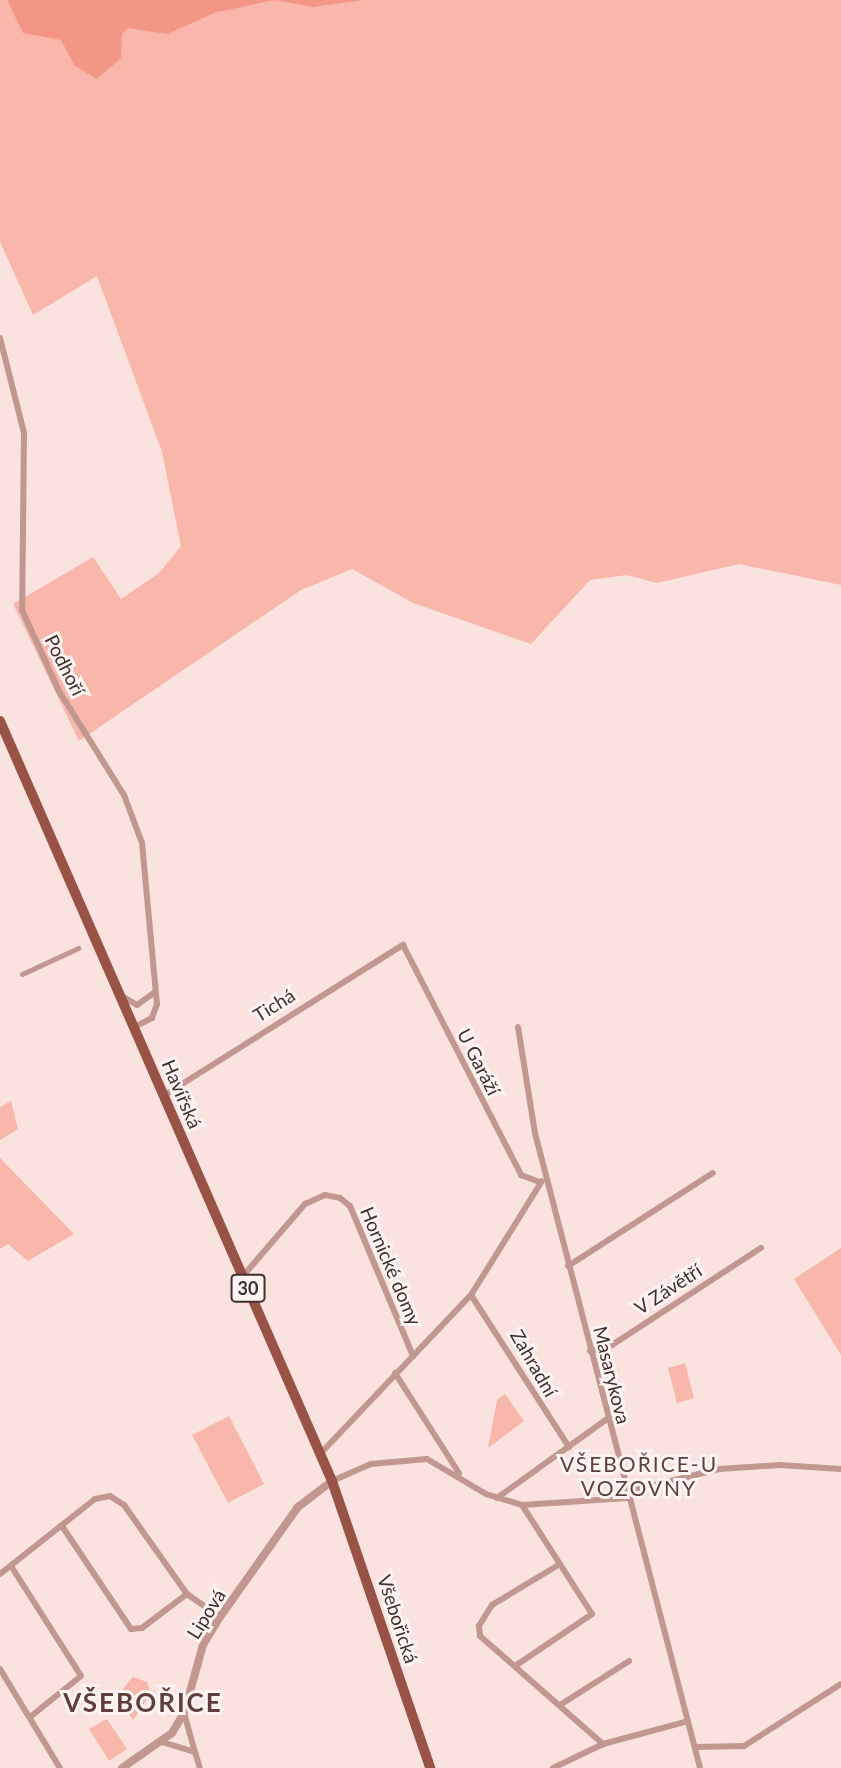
<!DOCTYPE html>
<html>
<head>
<meta charset="utf-8">
<style>
	body { margin:0 }
	#map { position:relative; width:841px; height:1768px; overflow:hidden; background:#fae2de; font-family:Lato,sans-serif }
	div>[style] { position:absolute }
	.green>* { inset:0; background:#f8b7aa }
	.water>* { inset:0; background:#f39686 }
	.pedestrian>* { height:5px; margin:-2.5px; padding:0 2.5px; transform-origin:2.5px; border-radius:2.5px; background:#c1978f }
	.minor>* { height:6px; margin:-3px; padding:0 3px; transform-origin:3px; border-radius:3px; background:#c1978f }
	.tertiary>* { height:8px; margin:-4px; padding:0 4px; transform-origin:4px; border-radius:4px; background:#c1978f }
	.primary>* { height:10px; margin:-5px; padding:0 5px; transform-origin:5px; border-radius:5px; background:#995246 }
	span { translate:-50% -50%; white-space:nowrap; text-align:center; line-height:1.15; -webkit-text-stroke:6px #fcf3f2; paint-order:stroke }
	.shield-label span { padding:2px 5px; background:#fcf3f2; border:2px solid; border-radius:5px; -webkit-text-stroke-width:0 }
	.shield-label { font-size:18px; color:#3f302d; font-weight:700 }
	.street-label { font-size:19px; color:#3f302d }
	.neighbourhood-label { font-size:21px; color:#5e3f39; letter-spacing:2px }
	.district-label { font-size:26px; color:#5e3f39; font-weight:700; letter-spacing:2px }
</style>
</head>
<body>
<div id="map">
	<div class="green">
		<div style="clip-path:polygon(0 0,841px 0,841px 585px,739px 564px,657px 583px,627px 575px,590px 580px,531px 644px,413px 603px,352px 569px,301px 590px,79px 741px,13px 604px,93px 557px,121px 599px,159px 573px,181px 546px,162px 452px,97px 276px,33px 315px,0 242px)"></div>
		<div style="clip-path:polygon(11px 1101px,18px 1129px,0 1140px,0 1107px)"></div>
		<div style="clip-path:polygon(0 1158px,74px 1234px,28px 1261px,8px 1244px,0 1249px)"></div>
		<div style="clip-path:polygon(841px 1248px,841px 1355px,794px 1279px)"></div>
		<div style="clip-path:polygon(685px 1363px,694px 1398px,677px 1403px,668px 1368px)"></div>
		<div style="clip-path:polygon(505px 1394px,524px 1421px,488px 1448px,497px 1400px)"></div>
		<div style="clip-path:polygon(229px 1416px,264px 1484px,228px 1503px,192px 1435px)"></div>
		<div style="clip-path:polygon(133px 1677px,147px 1682px,151px 1693px,133px 1720px,117px 1696px)"></div>
		<div style="clip-path:polygon(107px 1719px,127px 1749px,109px 1761px,89px 1729px)"></div>
	</div>
	<div class="water">
		<div style="clip-path:polygon(7px 0,363px 0,313px 7px,275px 0,217px 12px,167px 34px,128px 28px,122px 34px,121px 58px,97px 79px,75px 66px,61px 40px,23px 33px)"></div>
	</div>
	<div class="pedestrian">
		<div style="left:22px;top:974px;width:62px;rotate:-24.9deg"></div>
	</div>
	<div class="minor">
		<div style="left:0;top:338px;width:98px;rotate:75.8deg"></div>
		<div style="left:24px;top:433px;width:177px;rotate:90.6deg"></div>
		<div style="left:22px;top:610px;width:89px;rotate:65.4deg"></div>
		<div style="left:59px;top:691px;width:123px;rotate:58deg"></div>
		<div style="left:124px;top:795px;width:51px;rotate:69.4deg"></div>
		<div style="left:142px;top:843px;width:162px;rotate:84.7deg"></div>
		<div style="left:157px;top:1004px;width:15px;rotate:110deg"></div>
		<div style="left:152px;top:1018px;width:20px;rotate:153deg"></div>
		<div style="left:122px;top:996px;width:17px;rotate:31deg"></div>
		<div style="left:137px;top:1005px;width:22px;rotate:-36deg"></div>
		<div style="left:518px;top:1027px;width:107px;rotate:80.9deg"></div>
		<div style="left:535px;top:1133px;width:656px;rotate:75.43deg"></div>
		<div style="left:163px;top:1096px;width:284px;rotate:-32.2deg"></div>
		<div style="left:403px;top:945px;width:259px;rotate:62.8deg"></div>
		<div style="left:521px;top:1175px;width:19px;rotate:21deg"></div>
		<div style="left:568px;top:1266px;width:172px;rotate:-32.7deg"></div>
		<div style="left:243px;top:1276px;width:95px;rotate:-49.3deg"></div>
		<div style="left:305px;top:1204px;width:22px;rotate:-24deg"></div>
		<div style="left:325px;top:1195px;width:15px;rotate:11deg"></div>
		<div style="left:340px;top:1198px;width:13px;rotate:39deg"></div>
		<div style="left:350px;top:1206px;width:163px;rotate:67.2deg"></div>
		<div style="left:471px;top:1295px;width:181px;rotate:57.2deg"></div>
		<div style="left:590px;top:1351px;width:23px;rotate:-15deg"></div>
		<div style="left:612px;top:1345px;width:178px;rotate:-33.1deg"></div>
		<div style="left:395px;top:1373px;width:119px;rotate:57.4deg"></div>
		<div style="left:320px;top:1454px;width:219px;rotate:-46.5deg"></div>
		<div style="left:471px;top:1295px;width:134px;rotate:-58.1deg"></div>
		<div style="left:332px;top:1481px;width:43px;rotate:-23.6deg"></div>
		<div style="left:371px;top:1464px;width:56px;rotate:-5.1deg"></div>
		<div style="left:427px;top:1459px;width:69px;rotate:30.7deg"></div>
		<div style="left:486px;top:1494px;width:38px;rotate:17deg"></div>
		<div style="left:522px;top:1505px;width:106px;rotate:-3.8deg"></div>
		<div style="left:627px;top:1492px;width:95px;rotate:-14deg"></div>
		<div style="left:719px;top:1469px;width:61px;rotate:-3.8deg"></div>
		<div style="left:780px;top:1465px;width:61px;rotate:3.8deg"></div>
		<div style="left:497px;top:1498px;width:135px;rotate:-35.7deg"></div>
		<div style="left:62px;top:1526px;width:124px;rotate:56.2deg"></div>
		<div style="left:131px;top:1629px;width:11px;rotate:-5deg"></div>
		<div style="left:142px;top:1628px;width:56px;rotate:-37.1deg"></div>
		<div style="left:560px;top:1564px;width:79px;rotate:148.9deg"></div>
		<div style="left:492px;top:1605px;width:25px;rotate:122deg"></div>
		<div style="left:479px;top:1626px;width:10px;rotate:84deg"></div>
		<div style="left:480px;top:1636px;width:164px;rotate:41.3deg"></div>
		<div style="left:11px;top:1566px;width:130px;rotate:57.5deg"></div>
		<div style="left:81px;top:1676px;width:65px;rotate:141.2deg"></div>
		<div style="left:0;top:1574px;width:121px;rotate:-38.3deg"></div>
		<div style="left:95px;top:1499px;width:15px;rotate:-11deg"></div>
		<div style="left:110px;top:1496px;width:17px;rotate:33deg"></div>
		<div style="left:124px;top:1505px;width:109px;rotate:54.7deg"></div>
		<div style="left:187px;top:1594px;width:40px;rotate:34.9deg"></div>
		<div style="left:515px;top:1666px;width:93px;rotate:-34deg"></div>
		<div style="left:592px;top:1614px;width:130px;rotate:-122.7deg"></div>
		<div style="left:0;top:1669px;width:116px;rotate:58.8deg"></div>
		<div style="left:560px;top:1705px;width:82px;rotate:-32.5deg"></div>
		<div style="left:184px;top:1713px;width:41px;rotate:74.2deg"></div>
		<div style="left:162px;top:1742px;width:34px;rotate:17deg"></div>
		<div style="left:195px;top:1752px;width:17px;rotate:73deg"></div>
		<div style="left:695px;top:1747px;width:49px;rotate:-1.2deg"></div>
		<div style="left:744px;top:1746px;width:115px;rotate:-32.6deg"></div>
		<div style="left:553px;top:1768px;width:55px;rotate:-25.6deg"></div>
		<div style="left:603px;top:1744px;width:88px;rotate:-15.1deg"></div>
	</div>
	<div class="tertiary">
		<div style="left:122px;top:1768px;width:61px;rotate:-35deg"></div>
		<div style="left:172px;top:1733px;width:23px;rotate:-59deg"></div>
		<div style="left:184px;top:1713px;width:71px;rotate:-74.4deg"></div>
		<div style="left:203px;top:1645px;width:33px;rotate:-59deg"></div>
		<div style="left:220px;top:1617px;width:135px;rotate:-54.7deg"></div>
		<div style="left:298px;top:1507px;width:43px;rotate:-37.4deg"></div>
	</div>
	<div class="primary">
		<div style="left:0;top:721px;width:829px;rotate:66.4deg"></div>
		<div style="left:332px;top:1481px;width:303px;rotate:71.1deg"></div>
	</div>
	<div class="shield-label">
		<span style="left:248px;top:1288px">30</span>
	</div>
	<div class="street-label">
		<span style="left:65px;top:665px;rotate:63deg">Podhoří</span>
		<span style="left:274px;top:1005px;rotate:-32deg">Tichá</span>
		<span style="left:479px;top:1062px;rotate:63deg">U Garáží</span>
		<span style="left:182px;top:1094px;rotate:67deg">Havířská</span>
		<span style="left:391px;top:1266px;rotate:67deg">Hornické domy</span>
		<span style="left:668px;top:1289px;rotate:-33deg">V Závětří</span>
		<span style="left:534px;top:1363px;rotate:60deg">Zahradní</span>
		<span style="left:612px;top:1375px;rotate:76deg">Masarykova</span>
		<span style="left:206px;top:1614px;rotate:-58deg">Lipová</span>
		<span style="left:398px;top:1619px;rotate:72deg">Všebořická</span>
	</div>
	<div class="neighbourhood-label">
		<span style="left:639px;top:1476px">VŠEBOŘICE-U<br>VOZOVNY</span>
	</div>
	<div class="district-label">
		<span style="left:143px;top:1703px">VŠEBOŘICE</span>
	</div>
</div>
</body>
</html>
